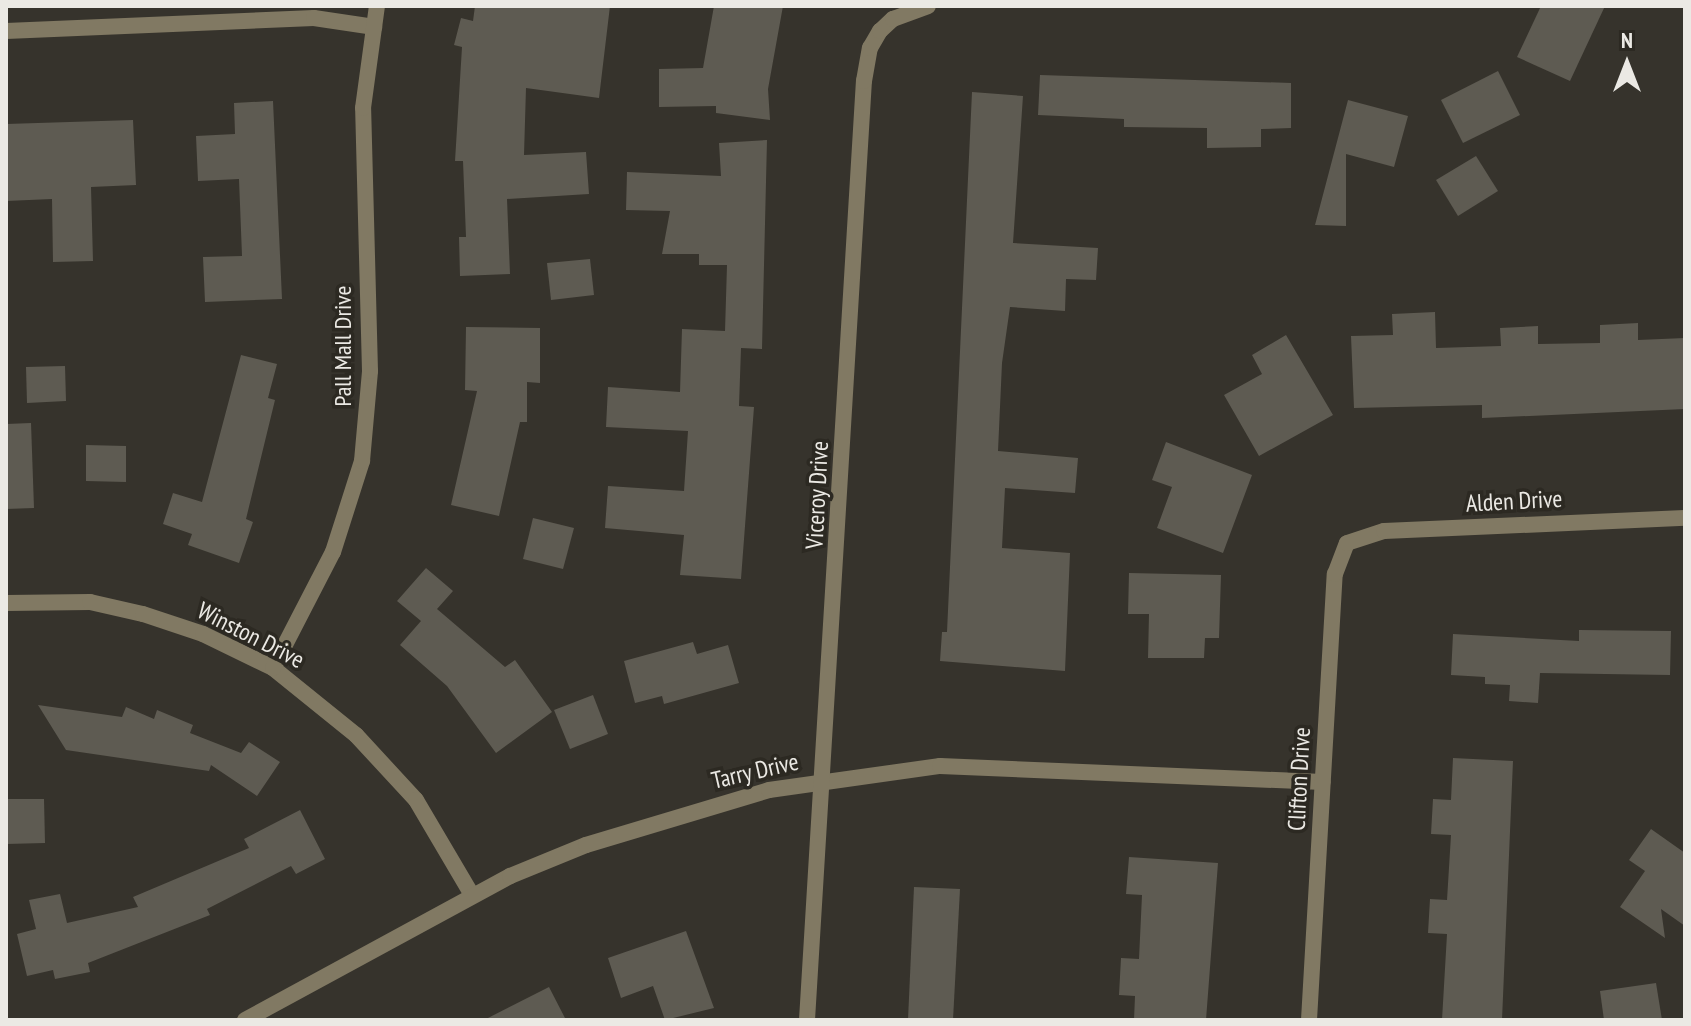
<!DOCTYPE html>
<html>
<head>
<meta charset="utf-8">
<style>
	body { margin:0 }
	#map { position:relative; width:1691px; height:1026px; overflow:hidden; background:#36332c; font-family:"PT Sans Narrow",sans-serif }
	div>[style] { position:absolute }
	.building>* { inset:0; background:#5e5b52 }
	.minor>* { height:16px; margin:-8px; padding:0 8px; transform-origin:8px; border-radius:8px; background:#817963 }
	span { translate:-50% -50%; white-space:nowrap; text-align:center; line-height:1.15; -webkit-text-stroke:7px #2c2922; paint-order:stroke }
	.street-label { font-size:24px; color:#ebe9e4 }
	.frame { position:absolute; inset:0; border:8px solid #ebe9e4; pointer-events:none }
	.north { position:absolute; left:1587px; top:24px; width:80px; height:80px; -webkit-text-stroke:6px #2c2922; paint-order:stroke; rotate:0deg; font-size:22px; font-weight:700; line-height:32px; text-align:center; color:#ebe9e4 }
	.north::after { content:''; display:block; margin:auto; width:28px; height:36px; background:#ebe9e4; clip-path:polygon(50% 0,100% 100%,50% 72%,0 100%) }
</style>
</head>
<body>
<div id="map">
	<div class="building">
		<div style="clip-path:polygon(475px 6px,610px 6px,599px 98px,526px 88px,524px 155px,586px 152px,589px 194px,507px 199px,510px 274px,460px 276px,459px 237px,466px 237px,463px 161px,455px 161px,462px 47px,454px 45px,461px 18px,473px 21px)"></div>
		<div style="clip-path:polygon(714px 6px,783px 6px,768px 89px,770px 120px,716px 113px,716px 106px,659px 107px,659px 69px,703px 68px)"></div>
		<div style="clip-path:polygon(1541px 6px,1605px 6px,1570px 81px,1517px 57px)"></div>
		<div style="clip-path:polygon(1498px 71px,1520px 115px,1463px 143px,1441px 100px)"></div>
		<div style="clip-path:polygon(1040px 75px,1291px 83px,1291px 128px,1261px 129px,1261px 147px,1207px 148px,1207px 128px,1124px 127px,1124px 119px,1038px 115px)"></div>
		<div style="clip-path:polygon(972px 92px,1023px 96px,1013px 243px,1098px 248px,1096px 280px,1066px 279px,1065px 311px,1010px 307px,1002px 363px,998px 451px,1078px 458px,1075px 493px,1005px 488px,1002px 548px,1070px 553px,1065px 671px,940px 661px,942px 632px,947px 632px)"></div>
		<div style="clip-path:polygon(1348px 100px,1408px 116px,1394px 167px,1346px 154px,1346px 226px,1315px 225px)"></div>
		<div style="clip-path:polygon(273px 101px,282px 299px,205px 302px,203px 257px,242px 256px,239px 179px,198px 181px,196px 136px,235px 134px,234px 103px)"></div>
		<div style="clip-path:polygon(133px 120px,136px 185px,91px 187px,93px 261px,53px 262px,52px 199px,6px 201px,6px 124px)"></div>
		<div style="clip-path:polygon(767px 140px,762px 349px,741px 348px,739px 406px,754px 407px,741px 579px,680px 575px,684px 535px,605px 528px,608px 486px,684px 491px,688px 431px,606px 427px,608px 387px,680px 392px,682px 329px,725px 331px,727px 265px,699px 265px,699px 254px,662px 254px,670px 211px,626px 210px,627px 172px,721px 176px,719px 143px)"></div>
		<div style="clip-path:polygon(1476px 156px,1498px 191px,1458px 216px,1436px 180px)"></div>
		<div style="clip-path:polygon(590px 259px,594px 295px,551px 300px,547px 263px)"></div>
		<div style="clip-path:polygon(1435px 312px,1436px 348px,1501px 346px,1500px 328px,1538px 326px,1538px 344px,1600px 343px,1600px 325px,1638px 323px,1638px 340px,1685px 338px,1685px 409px,1482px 418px,1482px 405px,1354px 408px,1351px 336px,1393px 335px,1392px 314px)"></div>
		<div style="clip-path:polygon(466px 327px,540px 328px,540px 383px,527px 382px,527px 422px,520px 422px,499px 516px,451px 505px,477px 391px,465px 390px)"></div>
		<div style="clip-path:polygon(1286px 335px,1333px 415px,1259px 456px,1224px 395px,1262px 374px,1252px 355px)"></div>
		<div style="clip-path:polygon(241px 355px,277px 364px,268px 398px,275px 400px,246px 519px,253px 522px,239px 563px,188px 545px,192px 534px,163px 524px,173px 493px,202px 502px)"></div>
		<div style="clip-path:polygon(65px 366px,66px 401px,27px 403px,26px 367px)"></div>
		<div style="clip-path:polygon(31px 423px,34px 508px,6px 509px,6px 424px)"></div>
		<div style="clip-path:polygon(1166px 442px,1252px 475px,1223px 553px,1157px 528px,1172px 487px,1152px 480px)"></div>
		<div style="clip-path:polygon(86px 445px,126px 446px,126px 482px,86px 481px)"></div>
		<div style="clip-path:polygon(533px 518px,574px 528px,563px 569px,523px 559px)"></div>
		<div style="clip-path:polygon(426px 568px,453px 591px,437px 609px,505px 667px,515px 660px,552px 712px,496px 753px,447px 686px,400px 645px,421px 621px,397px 601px)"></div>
		<div style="clip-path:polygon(1129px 573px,1221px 575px,1219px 638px,1205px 638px,1204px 658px,1148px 658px,1149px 614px,1128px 614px)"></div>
		<div style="clip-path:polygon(1579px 630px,1671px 631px,1670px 675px,1540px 673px,1538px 703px,1509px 701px,1510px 685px,1485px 684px,1485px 677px,1451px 675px,1453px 634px,1579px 641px)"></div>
		<div style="clip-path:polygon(693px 642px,697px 654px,728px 645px,739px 683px,664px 704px,662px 696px,635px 703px,624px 661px)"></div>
		<div style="clip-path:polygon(593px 695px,608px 734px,570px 749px,554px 710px)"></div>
		<div style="clip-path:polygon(38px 705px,122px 717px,126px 707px,154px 719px,157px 710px,193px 725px,190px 733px,241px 753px,249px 742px,280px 762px,257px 796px,211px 765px,209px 771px,66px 750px)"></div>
		<div style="clip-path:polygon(1453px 758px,1513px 761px,1502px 1020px,1442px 1020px,1447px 934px,1428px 933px,1430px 899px,1447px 900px,1451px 835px,1431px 834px,1433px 799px,1451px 800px)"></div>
		<div style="clip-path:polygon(6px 799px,44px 799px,45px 843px,6px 844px)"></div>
		<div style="clip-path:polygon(300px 810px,325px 859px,296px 874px,291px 866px,207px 909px,210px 915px,88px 963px,90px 972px,55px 979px,53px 970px,27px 976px,17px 934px,36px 929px,29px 900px,60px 894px,67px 923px,138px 907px,133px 897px,249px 848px,244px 839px)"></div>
		<div style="clip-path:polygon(1651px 829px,1685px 853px,1685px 926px,1661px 909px,1665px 938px,1620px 907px,1645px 871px,1629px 860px)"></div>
		<div style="clip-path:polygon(1129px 857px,1218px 863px,1206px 1020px,1134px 1020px,1135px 996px,1119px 995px,1121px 958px,1139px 959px,1142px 895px,1126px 894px)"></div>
		<div style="clip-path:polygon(914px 887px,960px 889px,953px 1020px,908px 1020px)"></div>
		<div style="clip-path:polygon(686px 931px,714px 1008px,665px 1020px,653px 986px,621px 998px,608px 958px)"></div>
		<div style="clip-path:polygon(1656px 983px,1662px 1020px,1604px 1020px,1600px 991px)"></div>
		<div style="clip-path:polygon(549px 987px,566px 1020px,484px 1020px)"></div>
	</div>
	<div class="minor">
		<div style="left:6px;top:31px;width:308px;rotate:-2.4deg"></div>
		<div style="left:314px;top:18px;width:61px;rotate:8.5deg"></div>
		<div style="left:6px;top:603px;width:84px;rotate:-0.7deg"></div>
		<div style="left:90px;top:602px;width:54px;rotate:12.8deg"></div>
		<div style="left:143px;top:614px;width:63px;rotate:18.4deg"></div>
		<div style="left:203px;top:634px;width:78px;rotate:25.9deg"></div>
		<div style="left:273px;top:668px;width:107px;rotate:38.9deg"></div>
		<div style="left:356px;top:735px;width:88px;rotate:47.3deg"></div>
		<div style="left:416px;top:800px;width:110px;rotate:59.5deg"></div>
		<div style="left:273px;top:668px;width:131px;rotate:-62.7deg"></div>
		<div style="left:333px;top:552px;width:96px;rotate:-72.3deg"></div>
		<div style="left:362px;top:461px;width:90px;rotate:-84.9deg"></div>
		<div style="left:370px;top:371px;width:263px;rotate:-91.5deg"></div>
		<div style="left:363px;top:108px;width:103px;rotate:-82.2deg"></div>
		<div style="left:245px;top:1020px;width:302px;rotate:-28.5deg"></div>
		<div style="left:510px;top:876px;width:82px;rotate:-22.2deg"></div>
		<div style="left:586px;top:845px;width:191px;rotate:-16.7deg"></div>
		<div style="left:769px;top:790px;width:173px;rotate:-8deg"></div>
		<div style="left:940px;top:766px;width:383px;rotate:2.4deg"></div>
		<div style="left:807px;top:1020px;width:941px;rotate:-86.53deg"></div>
		<div style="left:864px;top:81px;width:34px;rotate:-80deg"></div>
		<div style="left:870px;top:48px;width:20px;rotate:-60deg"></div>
		<div style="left:880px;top:31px;width:18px;rotate:-43deg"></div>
		<div style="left:893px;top:19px;width:37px;rotate:-20deg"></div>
		<div style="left:1309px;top:1020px;width:447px;rotate:-86.7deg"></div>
		<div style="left:1335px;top:574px;width:33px;rotate:-69deg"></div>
		<div style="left:1347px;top:543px;width:39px;rotate:-18deg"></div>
		<div style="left:1384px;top:531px;width:301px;rotate:-2.5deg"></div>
	</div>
	<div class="street-label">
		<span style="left:343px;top:346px;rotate:-90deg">Pall Mall Drive</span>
		<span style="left:817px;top:495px;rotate:-87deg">Viceroy Drive</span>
		<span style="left:1514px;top:501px;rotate:-3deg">Alden Drive</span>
		<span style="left:251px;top:635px;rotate:27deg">Winston Drive</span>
		<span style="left:755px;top:771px;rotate:-13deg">Tarry Drive</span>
		<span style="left:1299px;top:779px;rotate:-87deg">Clifton Drive</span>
	</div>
	<div class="frame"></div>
	<div class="north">N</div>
</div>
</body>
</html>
